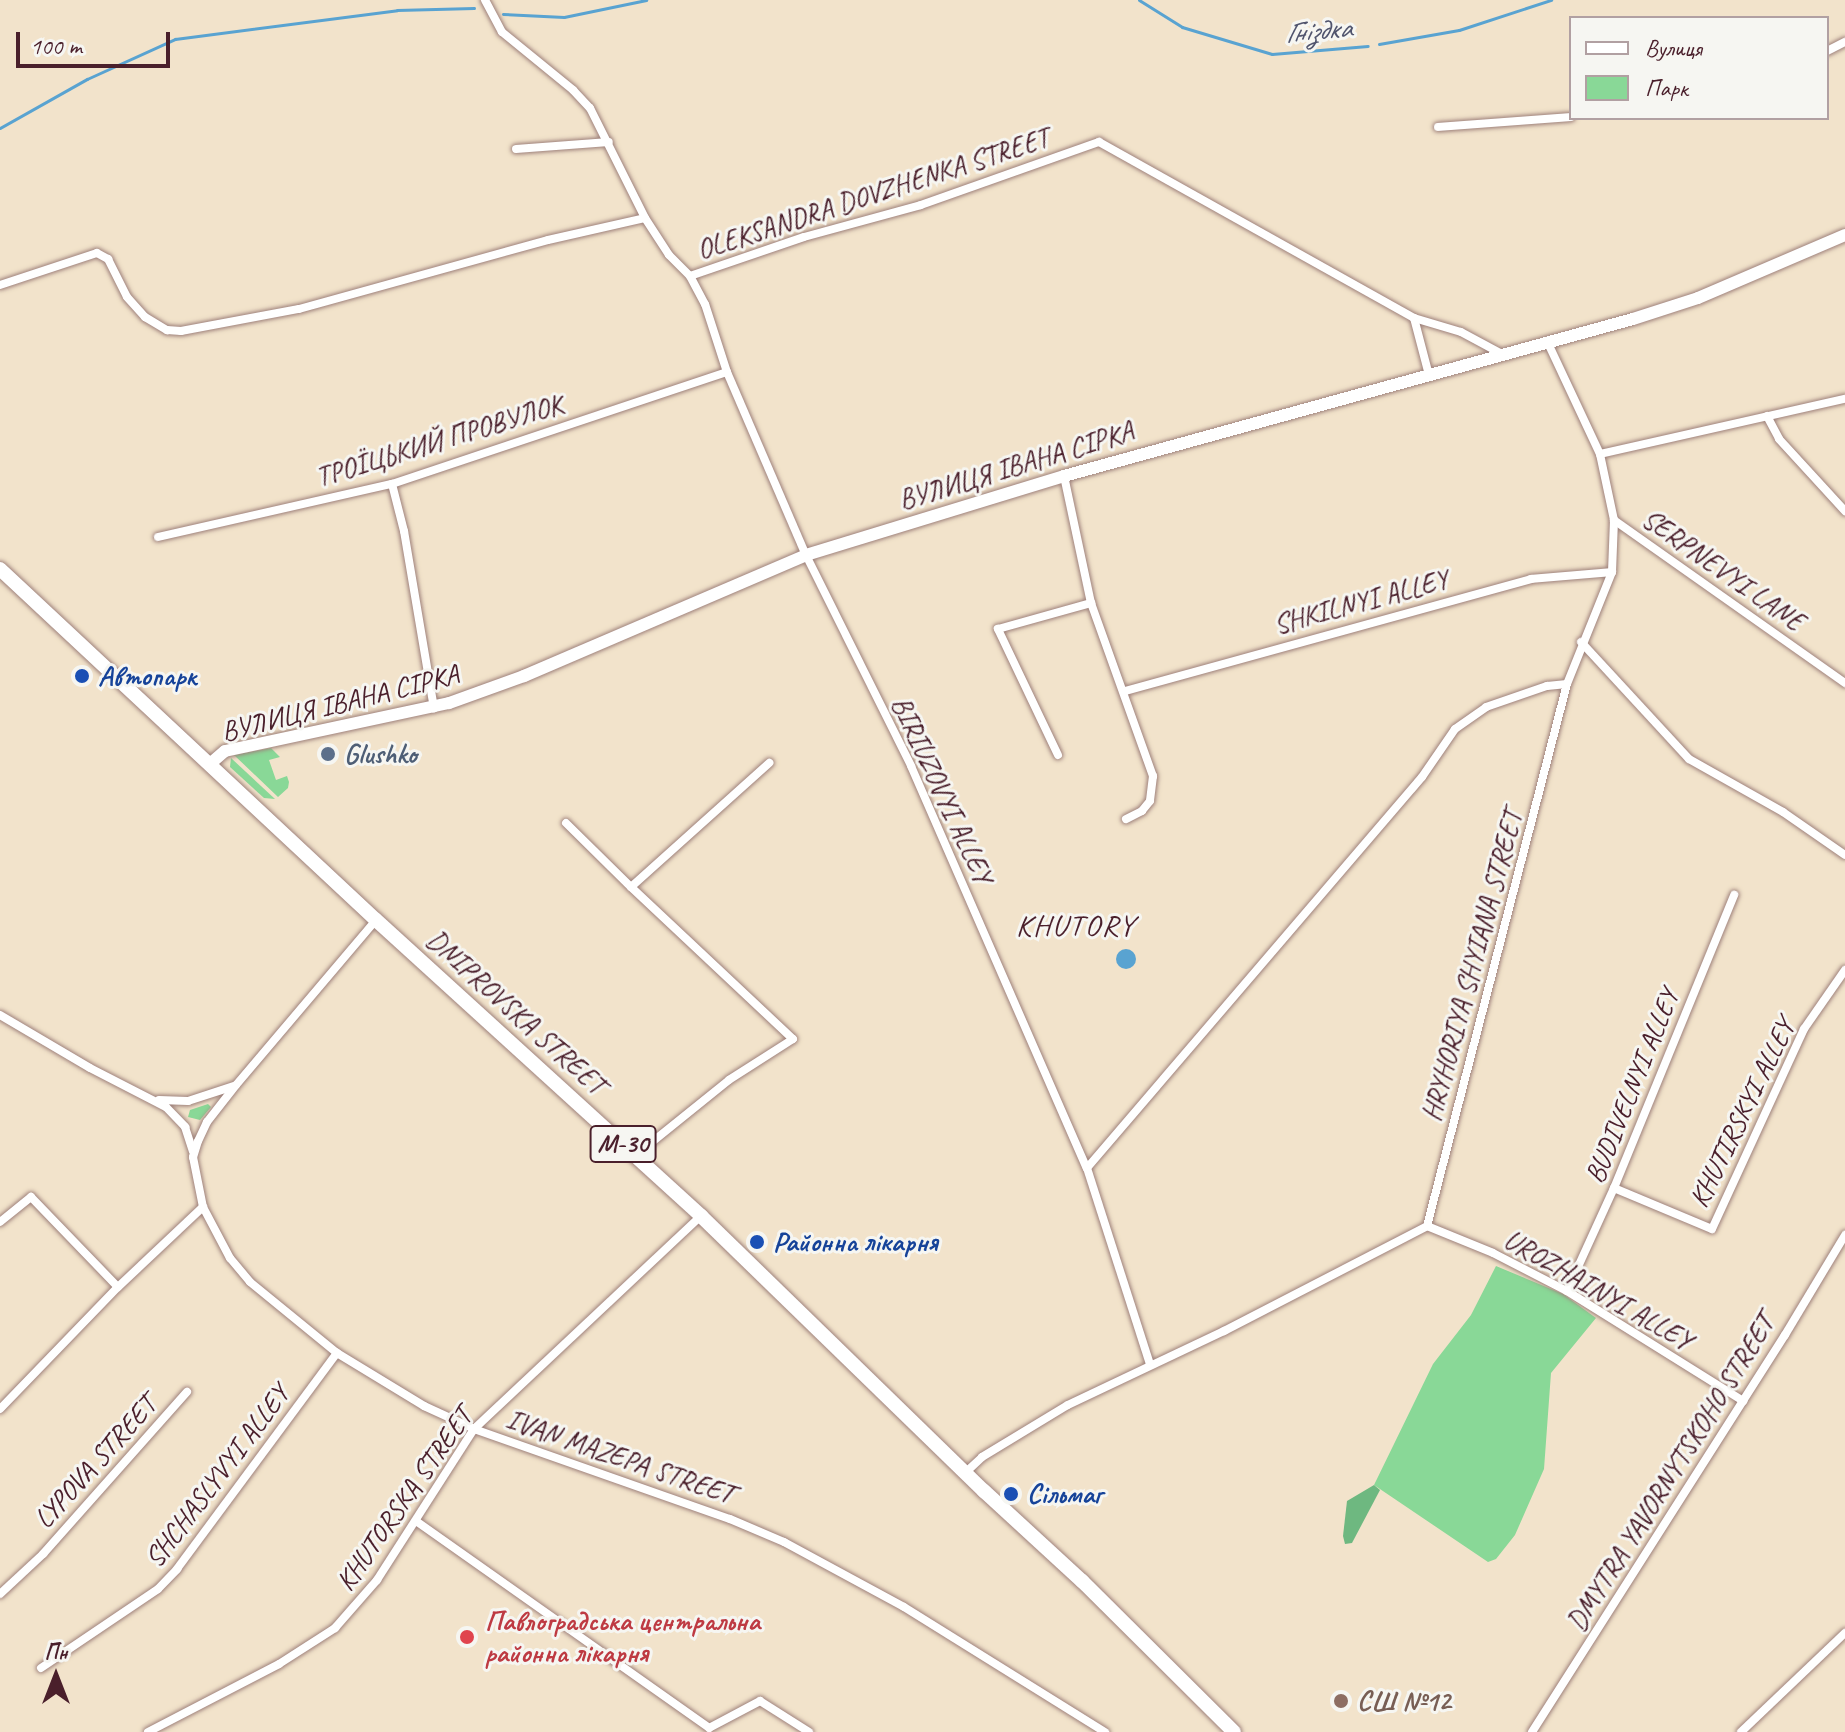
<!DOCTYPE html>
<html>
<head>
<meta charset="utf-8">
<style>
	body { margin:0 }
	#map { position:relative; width:1845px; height:1732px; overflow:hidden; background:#f2e3cb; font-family:Caveat,sans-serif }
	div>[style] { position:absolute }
	.green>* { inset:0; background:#89d897 }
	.forest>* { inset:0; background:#6eb880 }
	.water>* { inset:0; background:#59a3d1 }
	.round { border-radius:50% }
	.stream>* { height:3px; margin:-1.5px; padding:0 1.5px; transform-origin:1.5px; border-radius:1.5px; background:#59a3d1 }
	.roads { filter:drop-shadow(0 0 2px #9e817b) drop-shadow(0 0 2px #9e817b) }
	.street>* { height:8px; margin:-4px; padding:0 4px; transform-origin:4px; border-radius:4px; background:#fff }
	.secondary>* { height:12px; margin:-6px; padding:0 6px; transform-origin:6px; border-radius:6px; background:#fff }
	.highway>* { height:14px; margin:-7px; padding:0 7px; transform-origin:7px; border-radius:7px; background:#fff }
	.dots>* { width:22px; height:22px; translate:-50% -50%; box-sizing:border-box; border:4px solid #f6f6f2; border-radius:50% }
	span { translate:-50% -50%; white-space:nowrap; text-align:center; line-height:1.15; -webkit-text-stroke:6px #f6f6f2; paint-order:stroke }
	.shield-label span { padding:2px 6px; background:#f6f6f2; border:2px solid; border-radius:6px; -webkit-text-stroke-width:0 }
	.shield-label { font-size:26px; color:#4a1f2b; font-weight:700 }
	.street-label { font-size:28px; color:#4a1f2b }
	.transit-label { font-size:28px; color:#164399; font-weight:700 }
	.left { translate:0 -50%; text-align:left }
	.service-label { font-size:28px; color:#4e5e75; font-weight:700 }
	.health-label { font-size:28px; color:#be3a42; font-weight:700 }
	.education-label { font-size:28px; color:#785e54; font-weight:700 }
	.water-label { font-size:30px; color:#50546d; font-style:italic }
	.neighbourhood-label { font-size:30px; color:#4a1f2b; letter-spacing:2px }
	.legend { position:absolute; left:1569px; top:16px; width:260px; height:104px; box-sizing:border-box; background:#f6f6f2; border:2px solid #b1a0a2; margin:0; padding:10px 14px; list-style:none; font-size:24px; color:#4a1f2b }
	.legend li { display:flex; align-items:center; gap:16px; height:40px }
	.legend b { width:40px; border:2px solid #b1a0a2 }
	.north { position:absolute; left:16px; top:1636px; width:80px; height:80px; -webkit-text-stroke:6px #f6f6f2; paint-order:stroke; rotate:0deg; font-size:22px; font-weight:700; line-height:32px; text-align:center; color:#4a1f2b }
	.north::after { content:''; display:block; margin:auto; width:28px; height:36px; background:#4a1f2b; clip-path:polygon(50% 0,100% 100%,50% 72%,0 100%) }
	.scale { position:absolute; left:16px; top:32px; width:154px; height:36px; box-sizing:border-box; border:4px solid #4a1f2b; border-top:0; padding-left:10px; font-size:24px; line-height:28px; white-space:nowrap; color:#4a1f2b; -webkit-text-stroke:6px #f6f6f2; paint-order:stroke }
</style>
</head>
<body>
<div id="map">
	<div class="green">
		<div style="clip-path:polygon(271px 748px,280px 757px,269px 760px,276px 780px,287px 776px,289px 782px,288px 788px,278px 797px,234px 755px)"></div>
		<div style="clip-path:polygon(231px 758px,275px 799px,264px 798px,230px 767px)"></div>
		<div style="clip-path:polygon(208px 1104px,211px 1107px,200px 1120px,188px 1117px,190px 1110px)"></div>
		<div style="clip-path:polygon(1496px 1266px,1563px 1294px,1596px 1318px,1551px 1373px,1544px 1469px,1515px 1535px,1496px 1559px,1488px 1562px,1374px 1485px,1433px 1364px,1471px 1315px)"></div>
	</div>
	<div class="forest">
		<div style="clip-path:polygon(1374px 1485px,1380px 1490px,1352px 1543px,1345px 1544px,1343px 1536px,1347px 1501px)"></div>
	</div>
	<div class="water">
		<div class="round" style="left:1116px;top:949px;width:20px;height:20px"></div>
	</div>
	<div class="stream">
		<div style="left:1139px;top:0;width:51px;rotate:32.1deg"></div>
		<div style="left:1182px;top:27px;width:94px;rotate:16.7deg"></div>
		<div style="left:1272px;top:54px;width:96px;rotate:-4.8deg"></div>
		<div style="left:503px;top:14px;width:61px;rotate:2.8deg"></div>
		<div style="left:564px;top:17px;width:84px;rotate:-11.7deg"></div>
		<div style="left:1379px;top:44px;width:81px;rotate:-9.9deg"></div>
		<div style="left:1459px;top:30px;width:97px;rotate:-18.1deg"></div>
		<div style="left:0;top:128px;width:100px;rotate:-29.4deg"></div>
		<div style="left:87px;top:79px;width:97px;rotate:-24.4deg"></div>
		<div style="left:175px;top:39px;width:224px;rotate:-7.4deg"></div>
		<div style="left:397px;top:10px;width:77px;rotate:-1.5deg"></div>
	</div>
	<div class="roads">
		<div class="street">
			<div style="left:485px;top:0;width:36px;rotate:62deg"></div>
			<div style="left:502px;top:32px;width:92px;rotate:39.2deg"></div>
			<div style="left:573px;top:90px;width:25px;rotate:47deg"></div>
			<div style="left:590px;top:108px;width:123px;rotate:63.4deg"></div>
			<div style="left:1827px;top:51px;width:20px;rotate:-27deg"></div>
			<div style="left:1438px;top:127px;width:133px;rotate:-4.3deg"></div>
			<div style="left:516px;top:149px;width:93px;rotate:-4.3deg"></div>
			<div style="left:690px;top:276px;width:32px;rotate:62deg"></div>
			<div style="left:705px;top:304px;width:71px;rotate:72.1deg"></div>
			<div style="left:727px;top:372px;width:199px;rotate:66.7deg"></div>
			<div style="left:806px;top:555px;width:236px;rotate:63.5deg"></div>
			<div style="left:911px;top:766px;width:439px;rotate:66.4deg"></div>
			<div style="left:1087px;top:1168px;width:515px;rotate:-49.41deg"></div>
			<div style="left:1422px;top:777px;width:58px;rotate:-55.5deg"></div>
			<div style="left:1455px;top:729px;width:38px;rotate:-35deg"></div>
			<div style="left:1486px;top:707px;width:65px;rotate:-19deg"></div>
			<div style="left:1547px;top:686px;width:20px;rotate:-6deg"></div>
			<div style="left:0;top:285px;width:102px;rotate:-18.3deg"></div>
			<div style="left:97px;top:253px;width:13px;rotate:29deg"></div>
			<div style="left:108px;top:259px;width:42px;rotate:63.4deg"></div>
			<div style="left:127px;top:297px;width:27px;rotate:48deg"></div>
			<div style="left:145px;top:317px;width:26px;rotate:31deg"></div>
			<div style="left:167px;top:330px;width:14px;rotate:4deg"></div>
			<div style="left:181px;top:331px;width:120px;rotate:-10.6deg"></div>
			<div style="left:299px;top:309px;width:258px;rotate:-15.5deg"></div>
			<div style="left:548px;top:240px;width:99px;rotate:-12.8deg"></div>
			<div style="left:645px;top:218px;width:44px;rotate:57deg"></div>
			<div style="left:669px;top:255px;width:30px;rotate:45deg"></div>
			<div style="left:690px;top:276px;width:120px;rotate:-18.9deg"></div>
			<div style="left:804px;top:237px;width:121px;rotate:-15.3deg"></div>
			<div style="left:921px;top:205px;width:189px;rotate:-19.5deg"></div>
			<div style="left:1099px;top:142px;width:361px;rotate:29.2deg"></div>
			<div style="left:1414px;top:318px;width:49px;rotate:16.6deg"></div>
			<div style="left:1461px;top:332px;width:47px;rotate:28.2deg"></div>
			<div style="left:1414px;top:318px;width:59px;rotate:75.3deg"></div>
			<div style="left:1547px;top:341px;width:125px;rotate:64.9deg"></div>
			<div style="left:1767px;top:416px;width:26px;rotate:62deg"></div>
			<div style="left:1779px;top:439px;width:98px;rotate:47.5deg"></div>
			<div style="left:1064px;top:476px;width:130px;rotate:78deg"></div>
			<div style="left:1091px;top:603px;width:184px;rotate:70.3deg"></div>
			<div style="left:1153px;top:776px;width:25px;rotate:97deg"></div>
			<div style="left:1150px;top:801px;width:13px;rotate:129deg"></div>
			<div style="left:1142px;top:811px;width:18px;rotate:153deg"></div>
			<div style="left:392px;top:484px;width:49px;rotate:75.7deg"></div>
			<div style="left:404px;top:531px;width:180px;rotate:80.4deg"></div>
			<div style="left:1614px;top:520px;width:283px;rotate:35.2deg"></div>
			<div style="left:158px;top:537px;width:240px;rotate:-12.8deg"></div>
			<div style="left:392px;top:484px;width:353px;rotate:-18.5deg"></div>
			<div style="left:1581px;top:642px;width:159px;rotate:47.3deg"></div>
			<div style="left:1689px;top:759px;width:108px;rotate:29.4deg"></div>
			<div style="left:1783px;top:812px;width:75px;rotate:34.7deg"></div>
			<div style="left:1125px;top:691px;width:421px;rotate:-15.4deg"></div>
			<div style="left:1531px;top:579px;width:81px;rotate:-4.9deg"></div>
			<div style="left:1058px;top:755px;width:140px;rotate:-115.5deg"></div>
			<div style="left:998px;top:629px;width:97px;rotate:-15.6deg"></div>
			<div style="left:566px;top:823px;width:91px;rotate:44.6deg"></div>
			<div style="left:631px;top:887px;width:186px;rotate:-41.9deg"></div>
			<div style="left:631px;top:887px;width:222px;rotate:43.2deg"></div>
			<div style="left:793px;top:1039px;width:76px;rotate:147.4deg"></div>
			<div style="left:729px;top:1080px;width:119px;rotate:141.1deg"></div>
			<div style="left:376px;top:920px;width:216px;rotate:130.3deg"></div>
			<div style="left:236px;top:1085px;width:47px;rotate:128.1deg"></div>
			<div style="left:207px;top:1122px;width:21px;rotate:115deg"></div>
			<div style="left:198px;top:1141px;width:17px;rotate:107deg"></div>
			<div style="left:193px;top:1157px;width:51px;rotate:78.7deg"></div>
			<div style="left:203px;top:1207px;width:58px;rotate:62.1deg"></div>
			<div style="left:230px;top:1258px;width:31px;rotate:50deg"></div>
			<div style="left:250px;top:1282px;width:112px;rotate:39.2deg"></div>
			<div style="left:337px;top:1353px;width:102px;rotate:31.3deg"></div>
			<div style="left:424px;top:1406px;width:55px;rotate:24.7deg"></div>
			<div style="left:474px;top:1429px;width:271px;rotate:19.4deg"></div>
			<div style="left:730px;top:1519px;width:59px;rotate:23.1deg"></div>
			<div style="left:784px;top:1542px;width:136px;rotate:28.4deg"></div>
			<div style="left:904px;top:1607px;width:237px;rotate:31.9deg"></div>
			<div style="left:0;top:1015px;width:104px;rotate:30.5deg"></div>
			<div style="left:90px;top:1068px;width:85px;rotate:27.2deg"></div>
			<div style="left:166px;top:1107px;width:28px;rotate:46deg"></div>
			<div style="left:185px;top:1127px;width:26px;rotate:72deg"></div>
			<div style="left:159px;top:1100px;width:29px;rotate:2deg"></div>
			<div style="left:188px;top:1101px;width:48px;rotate:-18.1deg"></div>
			<div style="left:1087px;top:1168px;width:206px;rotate:72.2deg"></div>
			<div style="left:1614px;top:1188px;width:106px;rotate:22.7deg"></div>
			<div style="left:1712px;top:1229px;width:220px;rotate:-65.3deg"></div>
			<div style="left:1804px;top:1029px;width:72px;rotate:-55.2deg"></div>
			<div style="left:0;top:1222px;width:40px;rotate:-39deg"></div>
			<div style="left:31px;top:1197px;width:125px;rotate:46deg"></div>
			<div style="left:1427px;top:1226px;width:71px;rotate:22.2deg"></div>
			<div style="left:1493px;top:1253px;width:83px;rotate:27.2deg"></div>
			<div style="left:1567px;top:1291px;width:208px;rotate:32deg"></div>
			<div style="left:1567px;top:1291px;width:113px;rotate:-65.5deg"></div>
			<div style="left:1614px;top:1188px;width:317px;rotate:-67.7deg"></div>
			<div style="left:0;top:1409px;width:170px;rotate:-46deg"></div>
			<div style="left:118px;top:1287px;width:117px;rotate:-43.3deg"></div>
			<div style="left:965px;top:1473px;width:23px;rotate:-43deg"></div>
			<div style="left:982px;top:1457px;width:100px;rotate:-31.2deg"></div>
			<div style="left:1068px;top:1405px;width:173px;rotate:-25.4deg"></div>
			<div style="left:1224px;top:1331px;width:229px;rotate:-27.3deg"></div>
			<div style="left:1427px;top:1226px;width:560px;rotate:-75.52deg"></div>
			<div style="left:1567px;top:684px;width:121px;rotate:-68.1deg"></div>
			<div style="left:1612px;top:572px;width:52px;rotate:-87.8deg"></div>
			<div style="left:1614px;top:520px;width:67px;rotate:-102deg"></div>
			<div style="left:1600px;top:454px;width:251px;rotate:-12.7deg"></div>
			<div style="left:416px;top:1521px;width:359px;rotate:35.2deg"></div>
			<div style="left:709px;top:1728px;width:58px;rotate:-27.9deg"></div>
			<div style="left:760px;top:1701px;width:58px;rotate:32.3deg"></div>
			<div style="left:0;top:1594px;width:59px;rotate:-42.9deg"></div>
			<div style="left:43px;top:1554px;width:217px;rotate:-48.4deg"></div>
			<div style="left:41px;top:1668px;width:141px;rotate:-34deg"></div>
			<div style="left:158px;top:1589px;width:28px;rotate:-46deg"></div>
			<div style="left:177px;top:1569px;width:269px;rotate:-53.5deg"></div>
			<div style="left:148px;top:1732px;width:148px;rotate:-27.4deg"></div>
			<div style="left:279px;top:1664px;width:67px;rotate:-32.7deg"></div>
			<div style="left:335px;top:1628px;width:64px;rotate:-48.8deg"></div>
			<div style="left:377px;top:1580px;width:179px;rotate:-57.3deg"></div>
			<div style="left:474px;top:1429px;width:311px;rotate:-43.2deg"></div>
			<div style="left:1532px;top:1732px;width:471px;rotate:-57.5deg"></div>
			<div style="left:1785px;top:1335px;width:117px;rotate:-59deg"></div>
			<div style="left:1741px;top:1732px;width:144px;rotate:-43.6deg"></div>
		</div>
		<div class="secondary">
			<div style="left:211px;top:763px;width:18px;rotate:-41deg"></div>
			<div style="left:225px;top:751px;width:229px;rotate:-12.1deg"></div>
			<div style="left:449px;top:703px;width:80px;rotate:-19.8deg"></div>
			<div style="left:524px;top:676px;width:307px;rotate:-23.2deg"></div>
			<div style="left:806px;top:555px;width:270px;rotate:-17deg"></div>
			<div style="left:1064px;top:476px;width:590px;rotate:-15.43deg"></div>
			<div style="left:1633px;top:319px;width:68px;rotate:-17.9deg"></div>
			<div style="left:1698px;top:298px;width:160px;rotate:-23.2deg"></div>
		</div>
		<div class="highway">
			<div style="left:0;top:569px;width:514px;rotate:43.03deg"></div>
			<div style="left:376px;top:920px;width:440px;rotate:42.3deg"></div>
			<div style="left:701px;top:1216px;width:395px;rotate:44.2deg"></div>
			<div style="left:984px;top:1491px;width:133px;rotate:42.6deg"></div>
			<div style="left:1082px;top:1581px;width:214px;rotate:44.8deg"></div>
		</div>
	</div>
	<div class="dots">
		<div style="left:82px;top:676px;background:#1a4fb4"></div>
		<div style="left:328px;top:754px;background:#5c6f8a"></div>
		<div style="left:757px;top:1242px;background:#1a4fb4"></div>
		<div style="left:1011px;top:1494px;background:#1a4fb4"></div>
		<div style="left:467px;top:1637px;background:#e0444e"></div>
		<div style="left:1341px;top:1701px;background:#8d6e63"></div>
	</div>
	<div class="shield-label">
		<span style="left:623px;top:1144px">М-30</span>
	</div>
	<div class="street-label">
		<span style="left:873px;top:194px;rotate:-18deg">OLEKSANDRA DOVZHENKA STREET</span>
		<span style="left:439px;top:441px;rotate:-17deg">ТРОЇЦЬКИЙ ПРОВУЛОК</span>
		<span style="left:1016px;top:466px;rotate:-17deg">ВУЛИЦЯ ІВАНА СІРКА</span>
		<span style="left:1723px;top:570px;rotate:35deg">SERPNEVYI LANE</span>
		<span style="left:1361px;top:602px;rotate:-15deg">SHKILNYI ALLEY</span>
		<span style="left:340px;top:703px;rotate:-14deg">ВУЛИЦЯ ІВАНА СІРКА</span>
		<span style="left:942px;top:790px;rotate:65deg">BIRIUZOVYI ALLEY</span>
		<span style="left:1472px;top:966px;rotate:-75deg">HRYHORIYA SHYIANA STREET</span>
		<span style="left:516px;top:1012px;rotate:42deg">DNIPROVSKA STREET</span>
		<span style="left:1632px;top:1086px;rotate:-68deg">BUDIVELNYI ALLEY</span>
		<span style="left:1742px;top:1113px;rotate:-64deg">KHUTIRSKYI ALLEY</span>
		<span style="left:1598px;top:1290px;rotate:30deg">UROZHAINYI ALLEY</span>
		<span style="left:620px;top:1457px;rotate:19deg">IVAN MAZEPA STREET</span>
		<span style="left:95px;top:1462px;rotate:-48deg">LYPOVA STREET</span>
		<span style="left:1671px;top:1473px;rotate:-58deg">DMYTRA YAVORNYTSKOHO STREET</span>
		<span style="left:217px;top:1476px;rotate:-53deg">SHCHASLYVYI ALLEY</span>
		<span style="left:404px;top:1499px;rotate:-55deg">KHUTORSKA STREET</span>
	</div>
	<div class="transit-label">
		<span class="left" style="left:98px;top:676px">Автопарк</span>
		<span class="left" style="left:773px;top:1242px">Районна лікарня</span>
		<span class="left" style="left:1027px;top:1494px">Сільмаг</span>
	</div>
	<div class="service-label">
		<span class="left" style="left:344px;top:754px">Glushko</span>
	</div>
	<div class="health-label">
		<span class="left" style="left:485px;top:1637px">Павлоградська центральна<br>районна лікарня</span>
	</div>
	<div class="education-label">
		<span class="left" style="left:1357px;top:1701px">СШ №12</span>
	</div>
	<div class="water-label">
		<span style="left:1318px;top:30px;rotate:-5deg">Гніздка</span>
	</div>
	<div class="neighbourhood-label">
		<span style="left:1076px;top:925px">KHUTORY</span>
	</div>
	<ul class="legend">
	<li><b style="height:10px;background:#fff"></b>Вулиця</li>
	<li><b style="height:22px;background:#89d897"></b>Парк</li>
	</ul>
	<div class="north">Пн</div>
	<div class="scale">100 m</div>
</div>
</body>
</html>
